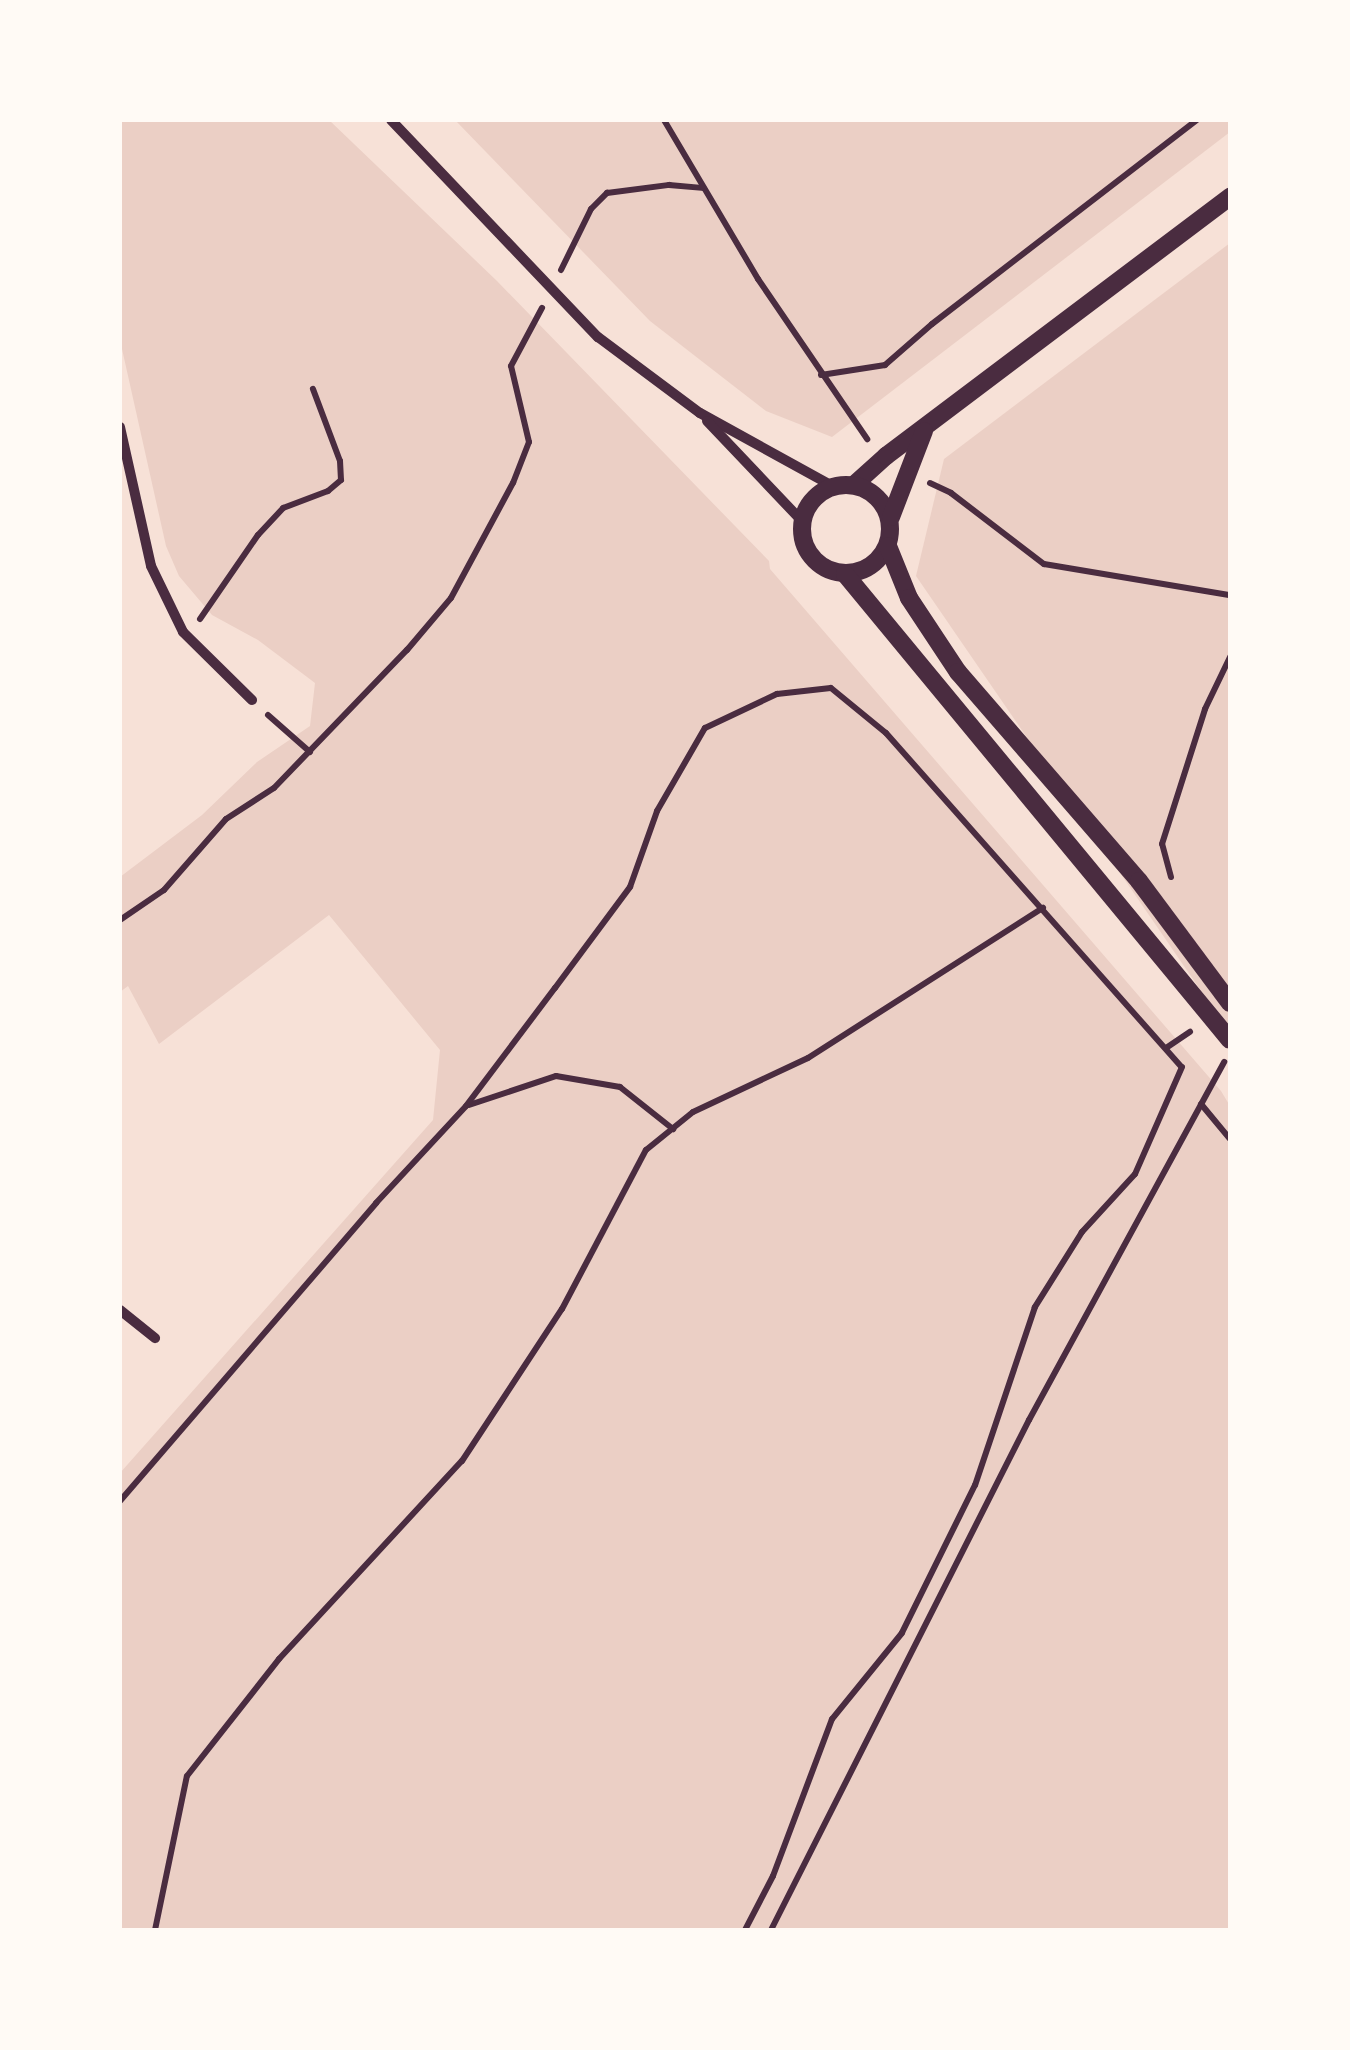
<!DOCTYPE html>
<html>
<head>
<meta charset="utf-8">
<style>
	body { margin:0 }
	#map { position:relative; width:1350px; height:2050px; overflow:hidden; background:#f7e1d7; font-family:"Times New Roman",serif }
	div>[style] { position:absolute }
	.green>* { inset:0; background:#ebcfc5 }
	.path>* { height:6px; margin:-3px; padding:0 3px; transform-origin:3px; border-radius:3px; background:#4a2c40 }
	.minor>* { height:10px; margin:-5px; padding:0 5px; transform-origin:5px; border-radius:5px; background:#4a2c40 }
	.tertiary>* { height:18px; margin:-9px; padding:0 9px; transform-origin:9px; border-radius:9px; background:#4a2c40 }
	.tertiary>.ring { margin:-9px; padding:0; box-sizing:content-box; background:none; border:18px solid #4a2c40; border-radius:50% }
	span { translate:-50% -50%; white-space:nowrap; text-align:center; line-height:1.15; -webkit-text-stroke:10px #fffaf5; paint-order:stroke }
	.frame { position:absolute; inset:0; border:122px solid #fffaf5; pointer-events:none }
</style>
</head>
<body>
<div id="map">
	<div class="green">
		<div style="clip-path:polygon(120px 120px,329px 120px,497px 281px,769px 561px,770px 569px,1221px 1091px,1230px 1106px,1230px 1930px,120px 1930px,120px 1473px,433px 1120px,440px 1050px,329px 915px,159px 1044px,128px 986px,120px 992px,120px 877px,202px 815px,257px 762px,310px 726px,315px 683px,258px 640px,212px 615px,179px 576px,166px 546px,120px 340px)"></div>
		<div style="clip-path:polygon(455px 120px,1230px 120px,1230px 132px,832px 437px,766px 411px,650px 321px)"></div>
		<div style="clip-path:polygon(1230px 243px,1230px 1033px,916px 576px,944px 459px)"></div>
	</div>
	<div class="path">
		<div style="left:664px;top:120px;width:185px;rotate:59.4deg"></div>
		<div style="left:758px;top:279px;width:194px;rotate:55.7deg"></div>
		<div style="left:561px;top:270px;width:68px;rotate:-63.8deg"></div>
		<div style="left:591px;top:209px;width:23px;rotate:-45deg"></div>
		<div style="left:607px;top:193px;width:63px;rotate:-7.4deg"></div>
		<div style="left:669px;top:185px;width:33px;rotate:5deg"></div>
		<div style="left:821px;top:375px;width:65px;rotate:-8.9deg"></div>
		<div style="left:885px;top:365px;width:62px;rotate:-41.1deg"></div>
		<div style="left:932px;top:324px;width:334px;rotate:-37.6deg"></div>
		<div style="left:930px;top:483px;width:23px;rotate:25deg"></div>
		<div style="left:951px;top:493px;width:117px;rotate:37.4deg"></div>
		<div style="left:1044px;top:564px;width:189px;rotate:9.5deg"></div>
		<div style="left:200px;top:619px;width:102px;rotate:-55.4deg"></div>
		<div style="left:258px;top:535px;width:37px;rotate:-47deg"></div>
		<div style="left:283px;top:508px;width:48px;rotate:-20.7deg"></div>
		<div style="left:328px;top:491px;width:17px;rotate:-40deg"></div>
		<div style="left:341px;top:480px;width:19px;rotate:-93deg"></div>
		<div style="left:340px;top:461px;width:77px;rotate:-110.6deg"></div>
		<div style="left:268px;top:715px;width:56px;rotate:41.4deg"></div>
		<div style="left:1171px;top:877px;width:34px;rotate:-105deg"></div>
		<div style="left:1162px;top:844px;width:142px;rotate:-72.3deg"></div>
		<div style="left:1205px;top:709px;width:58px;rotate:-64.3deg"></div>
		<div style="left:120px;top:920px;width:53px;rotate:-34.3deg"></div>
		<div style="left:164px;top:890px;width:94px;rotate:-48.9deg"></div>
		<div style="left:226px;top:819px;width:57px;rotate:-32.9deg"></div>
		<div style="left:274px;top:788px;width:192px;rotate:-46.1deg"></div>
		<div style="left:407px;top:650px;width:68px;rotate:-49.8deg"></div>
		<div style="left:451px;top:598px;width:131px;rotate:-61.7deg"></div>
		<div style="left:513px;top:483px;width:44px;rotate:-68.7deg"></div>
		<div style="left:529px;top:442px;width:78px;rotate:-103.3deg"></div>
		<div style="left:511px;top:366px;width:66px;rotate:-61.9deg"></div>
		<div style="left:1166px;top:1048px;width:29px;rotate:-34deg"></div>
		<div style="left:1201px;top:1104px;width:45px;rotate:50.4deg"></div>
		<div style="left:469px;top:1105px;width:92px;rotate:-18.4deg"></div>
		<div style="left:556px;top:1076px;width:65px;rotate:9.8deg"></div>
		<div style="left:620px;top:1087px;width:68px;rotate:38.4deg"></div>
		<div style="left:120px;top:1501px;width:393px;rotate:-49.3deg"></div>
		<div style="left:376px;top:1203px;width:132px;rotate:-47.1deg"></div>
		<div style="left:466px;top:1106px;width:148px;rotate:-53deg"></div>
		<div style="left:555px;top:988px;width:126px;rotate:-53.4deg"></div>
		<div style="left:630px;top:887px;width:81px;rotate:-70.4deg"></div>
		<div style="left:657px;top:811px;width:96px;rotate:-60deg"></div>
		<div style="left:705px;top:728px;width:80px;rotate:-25.3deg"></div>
		<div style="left:777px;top:694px;width:54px;rotate:-6.3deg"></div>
		<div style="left:831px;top:688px;width:71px;rotate:39.3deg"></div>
		<div style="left:886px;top:733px;width:446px;rotate:48.5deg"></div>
		<div style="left:1182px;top:1067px;width:117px;rotate:113.7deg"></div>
		<div style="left:1135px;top:1174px;width:79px;rotate:132.4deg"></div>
		<div style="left:1082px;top:1232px;width:89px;rotate:122.1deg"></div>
		<div style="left:1035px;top:1307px;width:188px;rotate:108.6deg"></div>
		<div style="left:975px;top:1485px;width:165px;rotate:116.3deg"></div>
		<div style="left:902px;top:1633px;width:111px;rotate:129.1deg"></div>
		<div style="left:832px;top:1719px;width:168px;rotate:110.6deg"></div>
		<div style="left:773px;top:1876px;width:61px;rotate:117.4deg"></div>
		<div style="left:155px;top:1930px;width:157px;rotate:-78.3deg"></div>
		<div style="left:187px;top:1776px;width:149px;rotate:-51.8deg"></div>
		<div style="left:279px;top:1659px;width:270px;rotate:-47.3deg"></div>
		<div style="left:462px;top:1461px;width:182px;rotate:-56.7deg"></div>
		<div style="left:562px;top:1309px;width:180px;rotate:-62.2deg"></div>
		<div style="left:646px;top:1150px;width:60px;rotate:-39deg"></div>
		<div style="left:693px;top:1112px;width:127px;rotate:-25.2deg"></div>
		<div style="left:808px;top:1058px;width:279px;rotate:-32.6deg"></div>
		<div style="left:771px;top:1930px;width:572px;rotate:-63.17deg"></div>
		<div style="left:1029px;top:1420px;width:408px;rotate:-61.4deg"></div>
	</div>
	<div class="minor">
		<div style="left:391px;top:120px;width:300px;rotate:46.4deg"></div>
		<div style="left:598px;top:337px;width:127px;rotate:36.7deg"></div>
		<div style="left:700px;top:413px;width:151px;rotate:28.9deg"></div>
		<div style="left:707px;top:421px;width:138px;rotate:46.5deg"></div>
		<div style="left:120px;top:427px;width:142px;rotate:77.4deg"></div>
		<div style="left:151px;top:566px;width:73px;rotate:64.1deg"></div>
		<div style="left:183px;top:632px;width:97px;rotate:44.6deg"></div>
		<div style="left:120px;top:1310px;width:45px;rotate:38.7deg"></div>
	</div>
	<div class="tertiary">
		<div style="left:855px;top:484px;width:42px;rotate:-42.1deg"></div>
		<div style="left:886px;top:456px;width:431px;rotate:-37deg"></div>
		<div class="ring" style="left:802px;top:485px;width:70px;height:70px"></div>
		<div style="left:891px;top:517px;width:92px;rotate:-69deg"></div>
		<div style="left:888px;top:546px;width:56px;rotate:68deg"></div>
		<div style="left:909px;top:598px;width:89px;rotate:56.5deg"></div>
		<div style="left:958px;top:672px;width:276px;rotate:49.1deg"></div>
		<div style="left:1139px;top:881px;width:152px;rotate:53.3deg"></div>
		<div style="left:845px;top:574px;width:604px;rotate:50.44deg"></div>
	</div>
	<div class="frame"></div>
</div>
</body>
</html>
